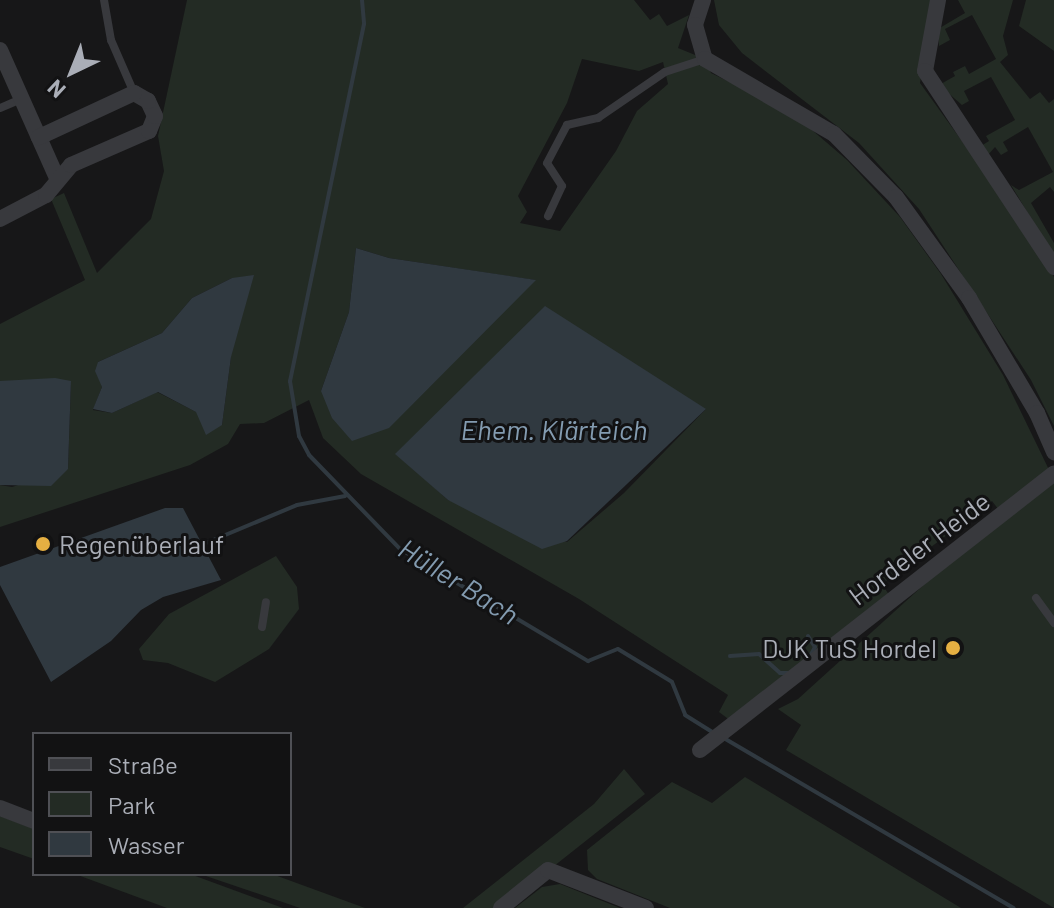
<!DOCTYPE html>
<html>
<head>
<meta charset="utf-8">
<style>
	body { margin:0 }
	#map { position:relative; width:1054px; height:908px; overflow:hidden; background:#171718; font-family:Barlow,sans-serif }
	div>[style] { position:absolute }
	.green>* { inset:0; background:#232b24 }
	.water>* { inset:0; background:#303940 }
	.stream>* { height:4px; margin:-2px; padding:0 2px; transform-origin:2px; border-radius:2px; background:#303940 }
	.service>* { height:8px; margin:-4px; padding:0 4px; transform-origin:4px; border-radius:4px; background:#38393d }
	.minor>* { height:16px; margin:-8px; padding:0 8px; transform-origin:8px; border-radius:8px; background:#38393d }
	.dots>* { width:22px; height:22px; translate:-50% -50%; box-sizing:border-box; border:4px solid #121213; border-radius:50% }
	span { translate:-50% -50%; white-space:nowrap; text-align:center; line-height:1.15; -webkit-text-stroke:6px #121213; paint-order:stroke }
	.poi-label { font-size:26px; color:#aaaeb7 }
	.left { translate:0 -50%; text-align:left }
	.right { translate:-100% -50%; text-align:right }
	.street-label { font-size:26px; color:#aaaeb7 }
	.water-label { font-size:28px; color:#839bb0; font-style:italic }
	.legend { position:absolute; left:32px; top:732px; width:260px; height:144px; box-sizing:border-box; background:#121213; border:2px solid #4f5055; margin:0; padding:10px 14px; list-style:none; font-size:24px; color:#aaaeb7 }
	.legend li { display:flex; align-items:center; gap:16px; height:40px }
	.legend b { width:40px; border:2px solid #4f5055 }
	.north { position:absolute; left:32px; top:32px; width:80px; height:80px; -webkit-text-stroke:6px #121213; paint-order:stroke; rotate:223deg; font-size:22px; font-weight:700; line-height:32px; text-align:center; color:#aaaeb7 }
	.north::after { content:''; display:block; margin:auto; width:28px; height:36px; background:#aaaeb7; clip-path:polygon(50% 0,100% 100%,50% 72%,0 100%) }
</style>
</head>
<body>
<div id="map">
	<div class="green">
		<div style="clip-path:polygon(evenodd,187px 0,634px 0,650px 20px,659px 14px,667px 26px,689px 15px,678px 48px,705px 59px,711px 73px,791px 112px,847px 160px,900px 217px,941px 274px,1003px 375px,1054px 480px,1054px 908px,786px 750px,801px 725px,778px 709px,798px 699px,1002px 514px,992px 501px,882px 584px,891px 598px,735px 724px,719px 712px,728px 695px,579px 599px,361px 474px,323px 438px,309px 400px,264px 423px,240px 424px,228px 444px,190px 465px,0 527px,0 485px,12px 487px,68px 469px,71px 382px,0 381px,0 324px,85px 280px,51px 199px,64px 193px,97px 273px,151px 219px,164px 171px,158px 136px,187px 0,582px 59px,639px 71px,663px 62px,668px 84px,637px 111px,616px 151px,560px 231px,520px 223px,527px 212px,518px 196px,567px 103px,582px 59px,187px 0,356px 248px,389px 258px,535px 280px,321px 391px,349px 312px,356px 248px,187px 0,232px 278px,231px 357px,222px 425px,157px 392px,112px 413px,93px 410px,102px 387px,98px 362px,162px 333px,192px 298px,232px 278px,187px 0,706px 409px,624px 493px,567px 542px,448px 500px,396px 453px,706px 409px)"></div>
		<div style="clip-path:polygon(714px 0,933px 0,920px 83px,1024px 227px,1054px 277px,1054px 426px,1031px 380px,919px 209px,859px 143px,742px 53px,719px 25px)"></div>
		<div style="clip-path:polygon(958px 0,1013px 0,1003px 36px,1008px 55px,1000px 62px,1030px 99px,1040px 92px,1049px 103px,1054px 99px,1054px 192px,1050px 187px,1031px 203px,1054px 243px,1054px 257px,1011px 185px,1019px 190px,1053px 172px,1028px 127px,1003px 142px,1008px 151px,1001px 155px,995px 147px,988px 155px,981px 146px,989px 141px,986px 136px,1015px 120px,991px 77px,964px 91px,969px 101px,962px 105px,939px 85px,955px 76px,953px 72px,965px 66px,969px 74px,996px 59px,972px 15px,945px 29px,950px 40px,939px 46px,938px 29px,965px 13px)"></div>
		<div style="clip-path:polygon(1026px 0,1054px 0,1054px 51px,1019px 26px)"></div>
		<div style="clip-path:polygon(276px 556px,297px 587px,299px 609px,269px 649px,215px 682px,168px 663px,143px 660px,139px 649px,169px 614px)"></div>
		<div style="clip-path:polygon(624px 769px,645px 794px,501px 908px,463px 908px,594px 804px)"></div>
		<div style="clip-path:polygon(745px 777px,961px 908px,962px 908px,670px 908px,597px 879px,588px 870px,587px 850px,672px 782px,712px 803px)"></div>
		<div style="clip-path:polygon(0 816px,34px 829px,34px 859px,0 847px)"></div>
		<div style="clip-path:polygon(75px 874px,190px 874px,283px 908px,167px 908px)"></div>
		<div style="clip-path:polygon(200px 874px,272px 874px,365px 908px,300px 908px)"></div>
		<div style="clip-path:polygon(560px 884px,620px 908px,515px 908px,542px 887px)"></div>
	</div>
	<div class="water">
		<div style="clip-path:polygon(356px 248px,389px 258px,536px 280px,389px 428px,352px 441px,332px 418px,321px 391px,349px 312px)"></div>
		<div style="clip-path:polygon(254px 275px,231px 357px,222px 425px,206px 435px,196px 412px,158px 392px,112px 413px,93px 409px,102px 387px,95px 371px,98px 362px,162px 333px,192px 298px,232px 278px)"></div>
		<div style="clip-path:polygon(545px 306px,706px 409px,567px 541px,542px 549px,448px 500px,395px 454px)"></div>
		<div style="clip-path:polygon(55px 378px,71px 381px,68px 469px,51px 486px,0 485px,0 381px)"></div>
		<div style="clip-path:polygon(165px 508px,183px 508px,221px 580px,163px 597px,141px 610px,111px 641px,51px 682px,0 585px,0 567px)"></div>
	</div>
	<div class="stream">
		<div style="left:362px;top:0;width:24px;rotate:85deg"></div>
		<div style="left:364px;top:24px;width:365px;rotate:101.7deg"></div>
		<div style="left:290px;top:381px;width:56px;rotate:80.7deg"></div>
		<div style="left:299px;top:436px;width:21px;rotate:62deg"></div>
		<div style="left:309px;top:455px;width:131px;rotate:45.9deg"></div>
		<div style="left:400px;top:549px;width:219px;rotate:30.8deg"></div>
		<div style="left:588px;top:661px;width:32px;rotate:-22deg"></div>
		<div style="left:618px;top:649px;width:63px;rotate:31.4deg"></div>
		<div style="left:672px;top:682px;width:35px;rotate:68deg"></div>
		<div style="left:685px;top:715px;width:34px;rotate:32deg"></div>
		<div style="left:199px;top:546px;width:106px;rotate:-22.7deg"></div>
		<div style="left:297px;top:505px;width:49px;rotate:-10.6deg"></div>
		<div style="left:808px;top:636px;width:13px;rotate:58deg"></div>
		<div style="left:815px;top:647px;width:9px;rotate:117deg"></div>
		<div style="left:730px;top:656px;width:29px;rotate:-4deg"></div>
		<div style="left:759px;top:654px;width:28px;rotate:42deg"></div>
		<div style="left:780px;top:673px;width:9px"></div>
		<div style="left:722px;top:737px;width:338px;rotate:30.4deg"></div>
	</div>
	<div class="service">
		<div style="left:104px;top:0;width:41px;rotate:80.1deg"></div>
		<div style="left:111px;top:40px;width:58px;rotate:66.5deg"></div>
		<div style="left:0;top:108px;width:23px;rotate:-23deg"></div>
		<div style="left:548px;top:216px;width:33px;rotate:-65deg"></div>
		<div style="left:562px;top:186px;width:27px;rotate:-123deg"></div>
		<div style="left:547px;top:163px;width:43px;rotate:-62.2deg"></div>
		<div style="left:567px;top:125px;width:32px;rotate:-13deg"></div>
		<div style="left:598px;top:118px;width:81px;rotate:-34.5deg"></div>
		<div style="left:665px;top:72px;width:42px;rotate:-18deg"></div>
		<div style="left:1036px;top:598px;width:31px;rotate:54deg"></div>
		<div style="left:262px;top:627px;width:25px;rotate:-81deg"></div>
	</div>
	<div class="minor">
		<div style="left:703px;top:0;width:26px;rotate:108deg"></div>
		<div style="left:695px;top:25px;width:35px;rotate:74deg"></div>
		<div style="left:705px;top:59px;width:149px;rotate:30.2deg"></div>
		<div style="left:834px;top:134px;width:88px;rotate:45.5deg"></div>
		<div style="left:896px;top:197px;width:125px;rotate:54.1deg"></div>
		<div style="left:969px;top:298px;width:134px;rotate:59.4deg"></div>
		<div style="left:1037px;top:413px;width:43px;rotate:66.4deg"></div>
		<div style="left:938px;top:0;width:72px;rotate:100.4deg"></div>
		<div style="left:925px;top:71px;width:235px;rotate:56.6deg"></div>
		<div style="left:0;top:50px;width:142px;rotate:66deg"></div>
		<div style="left:0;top:219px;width:52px;rotate:-27.6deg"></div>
		<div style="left:46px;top:195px;width:39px;rotate:-50deg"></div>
		<div style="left:71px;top:165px;width:85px;rotate:-23.6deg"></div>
		<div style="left:149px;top:131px;width:16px;rotate:-68deg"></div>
		<div style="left:155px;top:116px;width:17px;rotate:-115deg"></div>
		<div style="left:148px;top:101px;width:16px;rotate:-150deg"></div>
		<div style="left:134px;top:93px;width:105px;rotate:155.1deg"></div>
		<div style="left:700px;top:750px;width:449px;rotate:-38deg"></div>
		<div style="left:0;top:808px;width:36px;rotate:21deg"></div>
		<div style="left:501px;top:908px;width:60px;rotate:-39deg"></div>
		<div style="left:548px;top:870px;width:105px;rotate:21.2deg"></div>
	</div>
	<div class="dots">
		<div style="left:43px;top:544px;background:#e5af42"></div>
		<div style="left:953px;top:648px;background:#e5af42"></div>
	</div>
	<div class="poi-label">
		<span class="left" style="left:59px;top:544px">Regenüberlauf</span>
		<span class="right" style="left:937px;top:648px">DJK TuS Hordel</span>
	</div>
	<div class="street-label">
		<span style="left:919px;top:548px;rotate:-37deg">Hordeler Heide</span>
	</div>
	<div class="water-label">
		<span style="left:554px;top:429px">Ehem. Klärteich</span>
		<span style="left:459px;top:581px;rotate:32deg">Hüller Bach</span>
	</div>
	<ul class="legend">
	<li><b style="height:10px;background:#38393d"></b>Straße</li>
	<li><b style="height:22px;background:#232b24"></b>Park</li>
	<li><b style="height:22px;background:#303940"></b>Wasser</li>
	</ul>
	<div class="north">N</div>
</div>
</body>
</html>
